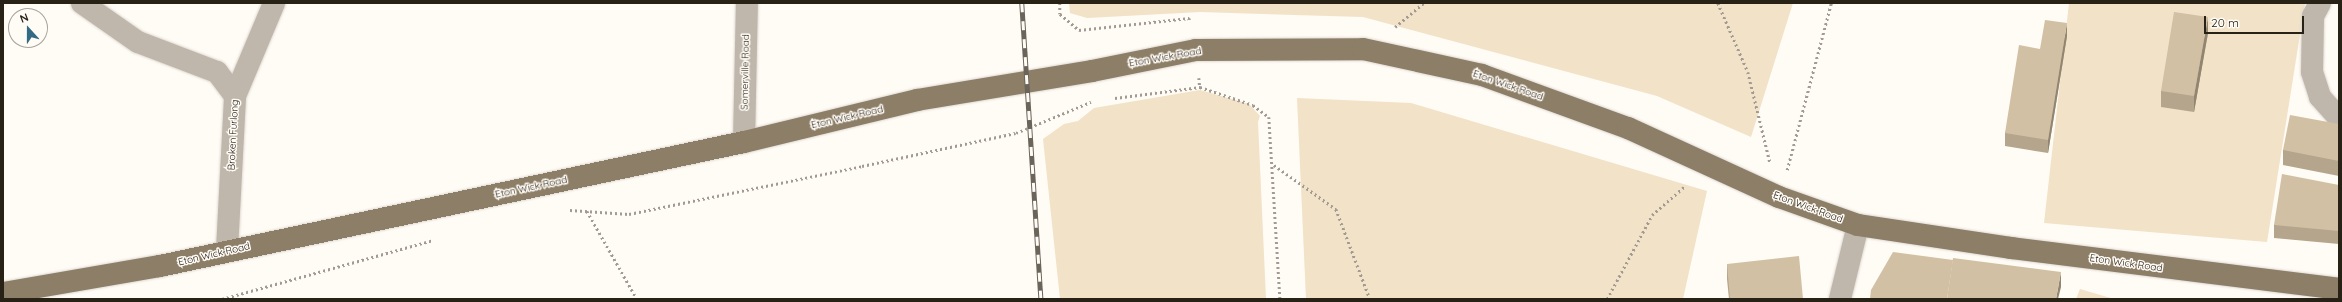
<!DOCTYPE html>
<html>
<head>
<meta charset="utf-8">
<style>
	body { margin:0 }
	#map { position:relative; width:2342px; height:302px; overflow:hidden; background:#fffbf5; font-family:Quicksand,sans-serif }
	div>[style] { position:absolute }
	.green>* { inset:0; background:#f2e2c7 }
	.path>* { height:2.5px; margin-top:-1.25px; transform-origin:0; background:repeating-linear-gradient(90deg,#a19b93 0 2px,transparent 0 5px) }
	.roads { filter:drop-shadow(0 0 1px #ddd8d1) drop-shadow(0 0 1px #ddd8d1) }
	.minor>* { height:22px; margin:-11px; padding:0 11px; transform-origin:11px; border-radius:11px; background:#bfb7ab }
	.major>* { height:22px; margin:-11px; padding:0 11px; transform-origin:11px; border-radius:11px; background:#8c7e67 }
	.rail>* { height:4.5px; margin-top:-2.25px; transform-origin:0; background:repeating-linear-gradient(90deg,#fffbf5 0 9px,#6a645b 0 18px); box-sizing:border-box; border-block:1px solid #6a645b }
	.wall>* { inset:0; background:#b4a58c }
	.shaded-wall>* { inset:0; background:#928672 }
	.building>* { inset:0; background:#d1c0a3 }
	span { translate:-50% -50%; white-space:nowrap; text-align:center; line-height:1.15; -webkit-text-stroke:3px #fffbf5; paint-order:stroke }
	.street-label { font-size:10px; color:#282116 }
	.frame { position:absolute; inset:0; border:4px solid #282116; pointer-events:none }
	.north { position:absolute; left:8px; top:8px; width:40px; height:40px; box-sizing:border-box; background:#fffbf5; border:1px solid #a9a49c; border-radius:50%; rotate:339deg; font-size:11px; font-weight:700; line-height:16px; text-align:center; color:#282116 }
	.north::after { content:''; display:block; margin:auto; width:14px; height:18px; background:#336b85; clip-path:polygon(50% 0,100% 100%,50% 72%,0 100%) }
	.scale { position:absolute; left:2204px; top:16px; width:100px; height:18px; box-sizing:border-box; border:2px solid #282116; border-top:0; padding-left:5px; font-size:12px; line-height:14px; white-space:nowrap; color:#282116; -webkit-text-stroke:3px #fffbf5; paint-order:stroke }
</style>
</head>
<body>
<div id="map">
	<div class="green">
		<div style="clip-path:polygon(1069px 3px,1793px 3px,1751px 137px,1657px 96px,1363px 17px,1200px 12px,1087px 18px,1070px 13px)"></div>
		<div style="clip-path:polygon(2069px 3px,2305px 3px,2267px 242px,2044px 223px)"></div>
		<div style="clip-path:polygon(1200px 90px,1249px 104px,1260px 116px,1258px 122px,1266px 299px,1060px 299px,1043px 139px,1064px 124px,1078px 121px,1094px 108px)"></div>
		<div style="clip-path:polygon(1297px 98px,1411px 103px,1707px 191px,1683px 299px,1306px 299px)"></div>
		<div style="clip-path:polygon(2080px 289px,2114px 299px,2076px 299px)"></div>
	</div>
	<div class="path">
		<div style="left:1060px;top:3px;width:11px;rotate:90deg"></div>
		<div style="left:1060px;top:14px;width:25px;rotate:40deg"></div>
		<div style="left:1079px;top:30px;width:111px;rotate:-6.2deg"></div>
		<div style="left:1189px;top:18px;width:4px;rotate:76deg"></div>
		<div style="left:1718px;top:3px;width:75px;rotate:66.5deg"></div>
		<div style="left:1748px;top:72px;width:93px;rotate:76.3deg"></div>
		<div style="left:1395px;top:27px;width:38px;rotate:-40deg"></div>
		<div style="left:1199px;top:78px;width:9px;rotate:84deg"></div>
		<div style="left:1115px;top:98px;width:86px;rotate:-7.4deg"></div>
		<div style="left:1200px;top:87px;width:56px;rotate:18.8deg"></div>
		<div style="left:1253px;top:105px;width:20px;rotate:37deg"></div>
		<div style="left:1269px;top:117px;width:182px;rotate:86.5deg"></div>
		<div style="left:1274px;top:165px;width:76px;rotate:35.4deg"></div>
		<div style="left:1336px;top:209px;width:96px;rotate:69.3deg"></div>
		<div style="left:1787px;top:170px;width:173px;rotate:-75.2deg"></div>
		<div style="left:570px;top:210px;width:59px;rotate:3.9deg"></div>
		<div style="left:629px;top:214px;width:238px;rotate:-11.6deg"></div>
		<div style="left:862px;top:166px;width:157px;rotate:-12.1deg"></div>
		<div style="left:1016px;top:133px;width:81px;rotate:-22.5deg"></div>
		<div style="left:587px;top:211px;width:101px;rotate:60.4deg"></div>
		<div style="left:222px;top:299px;width:219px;rotate:-15.6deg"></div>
		<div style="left:1607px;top:299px;width:95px;rotate:-61.8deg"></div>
		<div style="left:1652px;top:215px;width:44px;rotate:-41.3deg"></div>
	</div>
	<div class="roads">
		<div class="minor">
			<div style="left:82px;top:3px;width:68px;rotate:34.9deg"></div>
			<div style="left:138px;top:42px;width:85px;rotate:20.8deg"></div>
			<div style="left:217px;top:72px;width:30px;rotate:53deg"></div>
			<div style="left:2320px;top:3px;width:15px;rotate:118deg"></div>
			<div style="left:2313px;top:16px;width:56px;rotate:91deg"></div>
			<div style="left:2312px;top:72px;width:26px;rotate:72deg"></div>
			<div style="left:2320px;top:97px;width:28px;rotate:48deg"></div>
			<div style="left:744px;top:142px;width:139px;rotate:-88.8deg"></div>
			<div style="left:227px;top:250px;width:154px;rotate:-87deg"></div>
			<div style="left:235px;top:96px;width:101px;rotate:-67.2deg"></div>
			<div style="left:1840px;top:299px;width:76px;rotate:-76.3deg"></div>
		</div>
		<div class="major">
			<div style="left:3px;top:293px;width:159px;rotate:-9.8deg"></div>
			<div style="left:160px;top:266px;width:597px;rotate:-11.99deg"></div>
			<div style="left:744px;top:142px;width:178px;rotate:-13.6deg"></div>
			<div style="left:917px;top:100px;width:177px;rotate:-9.4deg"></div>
			<div style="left:1092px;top:71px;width:106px;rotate:-11.4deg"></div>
			<div style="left:1196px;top:50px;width:167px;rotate:-0.3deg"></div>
			<div style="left:1363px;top:49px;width:122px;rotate:12.3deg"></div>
			<div style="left:1482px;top:75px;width:155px;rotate:20deg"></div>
			<div style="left:1628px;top:128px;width:166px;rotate:24.6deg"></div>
			<div style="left:1779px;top:197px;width:84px;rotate:19.5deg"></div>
			<div style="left:1858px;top:225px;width:155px;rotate:8.5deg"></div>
			<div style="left:2011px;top:248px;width:331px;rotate:7.1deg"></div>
		</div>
	</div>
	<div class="rail">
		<div style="left:1022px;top:3px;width:297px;rotate:86.3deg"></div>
	</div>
	<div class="wall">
		<div style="clip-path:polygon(2208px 33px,2194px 112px,2161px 107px,2161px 91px)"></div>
		<div style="clip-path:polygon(2067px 36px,2048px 153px,2005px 146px,2005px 133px,2040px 49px)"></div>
		<div style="clip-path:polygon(2339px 124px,2339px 176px,2283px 165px,2283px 150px)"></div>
		<div style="clip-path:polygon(2339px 185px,2339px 244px,2274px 238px,2274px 225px)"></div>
		<div style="clip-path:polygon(1727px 264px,1803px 299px,1729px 299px,1727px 279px)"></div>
	</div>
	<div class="shaded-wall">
		<div style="clip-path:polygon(2208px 17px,2208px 33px,2194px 112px,2194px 96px)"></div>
		<div style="clip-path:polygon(2067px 23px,2067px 36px,2048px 153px,2048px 140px)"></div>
		<div style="clip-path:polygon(2061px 272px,2061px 287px,2058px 299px,2056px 299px)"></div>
	</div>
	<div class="building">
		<div style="clip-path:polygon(2174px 12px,2208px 17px,2194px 96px,2161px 91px)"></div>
		<div style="clip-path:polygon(2045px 20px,2067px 23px,2048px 140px,2005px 133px,2019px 45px,2040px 49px)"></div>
		<div style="clip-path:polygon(2290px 115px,2339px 124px,2339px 161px,2283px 150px)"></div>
		<div style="clip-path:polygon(2282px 174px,2339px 185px,2339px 231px,2274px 225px)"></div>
		<div style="clip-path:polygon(1893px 252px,1953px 260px,1947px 299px,1870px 299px,1871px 290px)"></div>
		<div style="clip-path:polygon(1799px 256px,1803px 299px,1730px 299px,1727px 264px)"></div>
		<div style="clip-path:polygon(1953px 258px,2061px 272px,2056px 299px,1947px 299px)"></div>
	</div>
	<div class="street-label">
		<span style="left:1165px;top:57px;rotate:-10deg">Eton Wick Road</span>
		<span style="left:745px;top:72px;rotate:-89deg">Somerville Road</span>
		<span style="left:1508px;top:85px;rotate:19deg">Eton Wick Road</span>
		<span style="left:847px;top:117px;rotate:-13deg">Eton Wick Road</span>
		<span style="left:233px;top:135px;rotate:-87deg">Broken Furlong</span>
		<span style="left:531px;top:187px;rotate:-12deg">Eton Wick Road</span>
		<span style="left:1808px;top:207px;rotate:20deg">Eton Wick Road</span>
		<span style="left:214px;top:254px;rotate:-13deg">Eton Wick Road</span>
		<span style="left:2126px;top:263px;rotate:8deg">Eton Wick Road</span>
	</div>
	<div class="frame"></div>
	<div class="north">N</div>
	<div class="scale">20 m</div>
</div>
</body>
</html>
